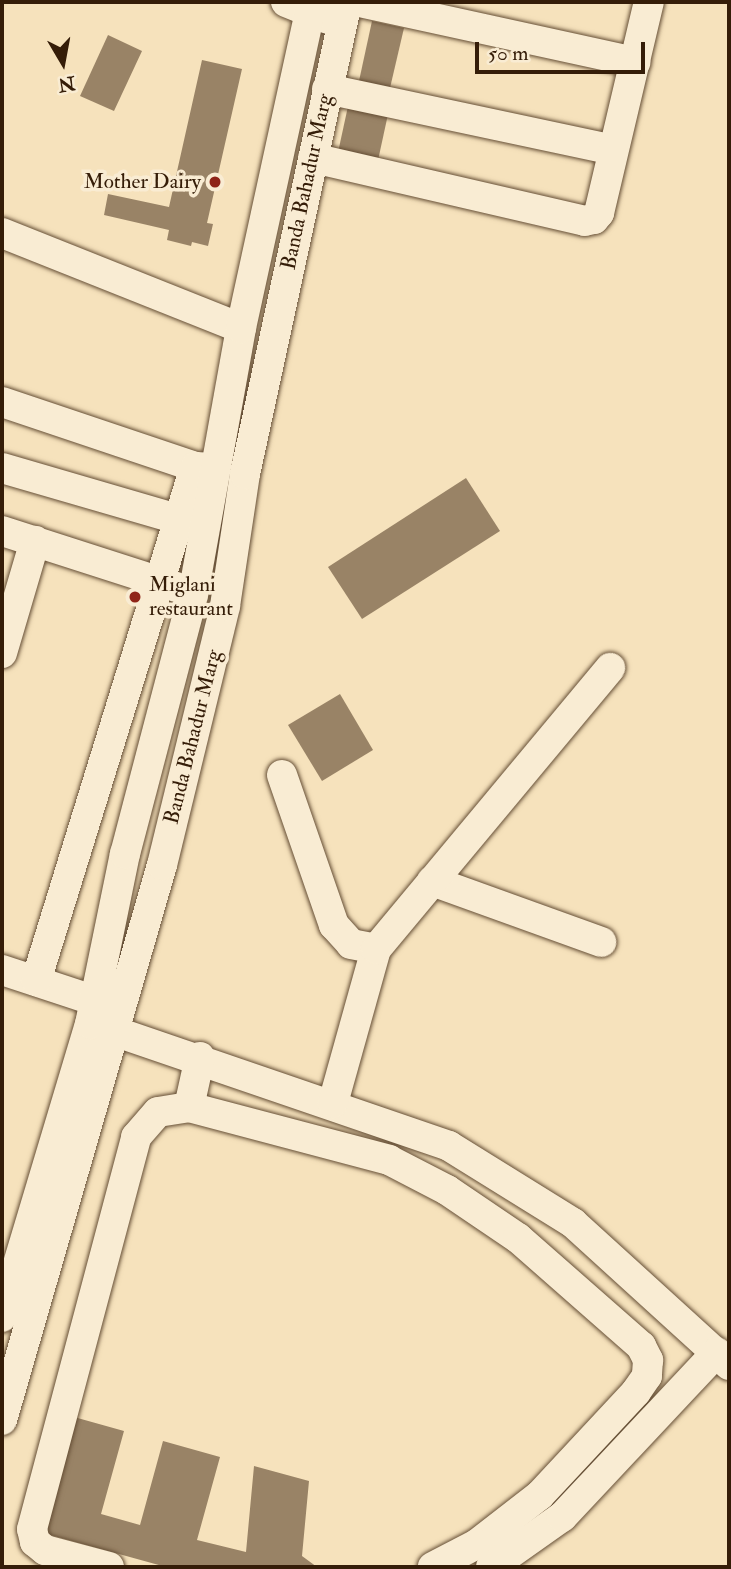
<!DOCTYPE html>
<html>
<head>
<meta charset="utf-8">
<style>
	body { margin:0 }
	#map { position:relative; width:731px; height:1569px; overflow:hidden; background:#f6e2bc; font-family:"IM FELL Double Pica",serif }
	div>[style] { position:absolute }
	.building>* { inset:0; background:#998366 }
	.roads { filter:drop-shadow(0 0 2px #654e35) drop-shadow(0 0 2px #654e35) }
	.minor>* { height:30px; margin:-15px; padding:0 15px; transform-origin:15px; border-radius:15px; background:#f9ecd3 }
	.dots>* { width:19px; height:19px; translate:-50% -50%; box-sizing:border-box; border:4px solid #f9ecd3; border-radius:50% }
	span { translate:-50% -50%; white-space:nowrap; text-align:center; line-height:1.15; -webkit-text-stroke:7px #f9ecd3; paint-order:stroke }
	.poi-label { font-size:21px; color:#351d08 }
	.right { translate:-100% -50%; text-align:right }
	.left { translate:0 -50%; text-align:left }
	.street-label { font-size:21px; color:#351d08 }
	.frame { position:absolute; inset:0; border:4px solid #351d08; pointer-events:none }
	.north { position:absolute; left:28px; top:28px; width:70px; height:70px; -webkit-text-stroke:5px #f9ecd3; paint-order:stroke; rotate:170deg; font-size:19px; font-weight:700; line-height:28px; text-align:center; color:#351d08 }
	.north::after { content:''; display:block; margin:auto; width:24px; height:32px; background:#351d08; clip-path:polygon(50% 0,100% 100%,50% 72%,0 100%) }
	.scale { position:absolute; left:475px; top:42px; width:170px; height:32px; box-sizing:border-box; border:4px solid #351d08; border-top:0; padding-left:9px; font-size:21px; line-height:24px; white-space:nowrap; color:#351d08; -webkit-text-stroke:5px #f9ecd3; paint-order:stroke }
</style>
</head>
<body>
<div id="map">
	<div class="building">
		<div style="clip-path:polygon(372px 21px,404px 28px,390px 88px,359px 81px)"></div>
		<div style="clip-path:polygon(108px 35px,142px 51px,114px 111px,80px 96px)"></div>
		<div style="clip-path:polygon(202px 60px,242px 69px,207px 223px,213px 224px,208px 246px,192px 242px,191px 246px,167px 240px,169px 230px,104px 215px,108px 194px,169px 207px)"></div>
		<div style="clip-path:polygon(350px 97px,390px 105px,377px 165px,337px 157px)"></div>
		<div style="clip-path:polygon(466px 478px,500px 531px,362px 619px,328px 567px)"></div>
		<div style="clip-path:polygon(340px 694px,373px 750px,322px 781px,288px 725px)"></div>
		<div style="clip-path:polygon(74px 1417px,124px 1431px,101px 1514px,140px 1525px,163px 1441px,220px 1457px,197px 1540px,246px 1552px,254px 1466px,309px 1481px,302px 1556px,317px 1567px,166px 1567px,43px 1533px)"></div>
	</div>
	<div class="roads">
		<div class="minor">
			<div style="left:286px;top:2px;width:45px;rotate:22deg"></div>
			<div style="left:360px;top:2px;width:282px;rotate:12.3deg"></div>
			<div style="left:327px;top:89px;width:292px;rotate:12deg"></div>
			<div style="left:313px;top:158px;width:279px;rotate:13deg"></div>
			<div style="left:585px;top:221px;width:9px;rotate:-13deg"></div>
			<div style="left:594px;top:219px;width:8px;rotate:-50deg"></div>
			<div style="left:599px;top:213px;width:217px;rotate:-76.7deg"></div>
			<div style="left:2px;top:233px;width:257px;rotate:21.7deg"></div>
			<div style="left:2px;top:402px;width:204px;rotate:18.6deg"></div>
			<div style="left:195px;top:467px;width:20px;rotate:3deg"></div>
			<div style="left:2px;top:468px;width:183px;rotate:16.2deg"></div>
			<div style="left:2px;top:531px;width:183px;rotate:17.8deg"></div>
			<div style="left:2px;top:653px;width:117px;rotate:-73.6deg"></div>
			<div style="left:282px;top:775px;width:159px;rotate:70.9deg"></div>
			<div style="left:334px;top:925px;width:25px;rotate:48deg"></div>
			<div style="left:351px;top:944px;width:25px;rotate:11deg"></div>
			<div style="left:432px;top:881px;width:180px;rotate:19.8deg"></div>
			<div style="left:2px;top:970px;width:115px;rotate:18.3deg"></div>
			<div style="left:36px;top:981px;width:538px;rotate:-72.81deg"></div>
			<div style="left:99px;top:1026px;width:370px;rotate:18.9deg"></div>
			<div style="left:449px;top:1146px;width:146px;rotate:31.8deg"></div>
			<div style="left:573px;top:1223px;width:211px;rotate:42.3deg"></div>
			<div style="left:200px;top:1057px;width:51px;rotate:102.4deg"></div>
			<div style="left:189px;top:1107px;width:207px;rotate:14.8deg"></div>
			<div style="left:389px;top:1160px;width:65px;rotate:27.3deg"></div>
			<div style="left:447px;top:1190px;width:86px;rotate:34.1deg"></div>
			<div style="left:518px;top:1238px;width:164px;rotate:41.3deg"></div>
			<div style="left:641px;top:1346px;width:16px;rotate:63deg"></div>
			<div style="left:648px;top:1360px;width:16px;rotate:94deg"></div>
			<div style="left:647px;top:1376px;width:19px;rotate:125deg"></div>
			<div style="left:636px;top:1392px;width:141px;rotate:133deg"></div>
			<div style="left:540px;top:1495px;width:80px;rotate:142.1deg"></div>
			<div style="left:477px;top:1544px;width:50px;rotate:152.4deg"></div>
			<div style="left:333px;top:1103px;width:160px;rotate:-74.4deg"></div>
			<div style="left:376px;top:949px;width:366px;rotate:-50.2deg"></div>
			<div style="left:2px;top:1317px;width:306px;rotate:-73.3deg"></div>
			<div style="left:90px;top:1024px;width:174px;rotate:-78.4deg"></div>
			<div style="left:125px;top:854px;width:268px;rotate:-75.3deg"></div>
			<div style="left:193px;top:595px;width:271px;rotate:-79.8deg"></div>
			<div style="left:241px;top:328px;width:334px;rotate:-77.7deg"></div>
			<div style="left:2px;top:1420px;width:578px;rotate:-73.92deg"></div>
			<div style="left:162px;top:865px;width:267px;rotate:-76.3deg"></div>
			<div style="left:225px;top:606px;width:134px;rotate:-81.4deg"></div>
			<div style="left:245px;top:474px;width:483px;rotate:-77.8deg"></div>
			<div style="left:109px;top:1567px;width:66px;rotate:-165.1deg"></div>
			<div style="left:45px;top:1550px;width:13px;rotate:-141deg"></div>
			<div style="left:35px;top:1542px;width:13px;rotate:-103deg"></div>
			<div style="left:32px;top:1529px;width:406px;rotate:-75.1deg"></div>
			<div style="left:136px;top:1137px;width:33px;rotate:-49deg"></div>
			<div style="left:158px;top:1112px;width:31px;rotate:-9deg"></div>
			<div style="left:491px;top:1567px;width:87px;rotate:-35.2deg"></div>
			<div style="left:562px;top:1517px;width:226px;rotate:-46.8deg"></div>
		</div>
	</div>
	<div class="dots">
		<div style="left:215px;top:182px;background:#8f2418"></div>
		<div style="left:135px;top:597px;background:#8f2418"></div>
	</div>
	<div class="poi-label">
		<span class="right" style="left:201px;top:182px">Mother Dairy</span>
		<span class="left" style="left:149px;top:597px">Miglani<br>restaurant</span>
	</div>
	<div class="street-label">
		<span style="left:307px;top:182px;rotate:-78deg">Banda Bahadur Marg</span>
		<span style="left:193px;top:737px;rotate:-76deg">Banda Bahadur Marg</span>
	</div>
	<div class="frame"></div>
	<div class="north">N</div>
	<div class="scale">50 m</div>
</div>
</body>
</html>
